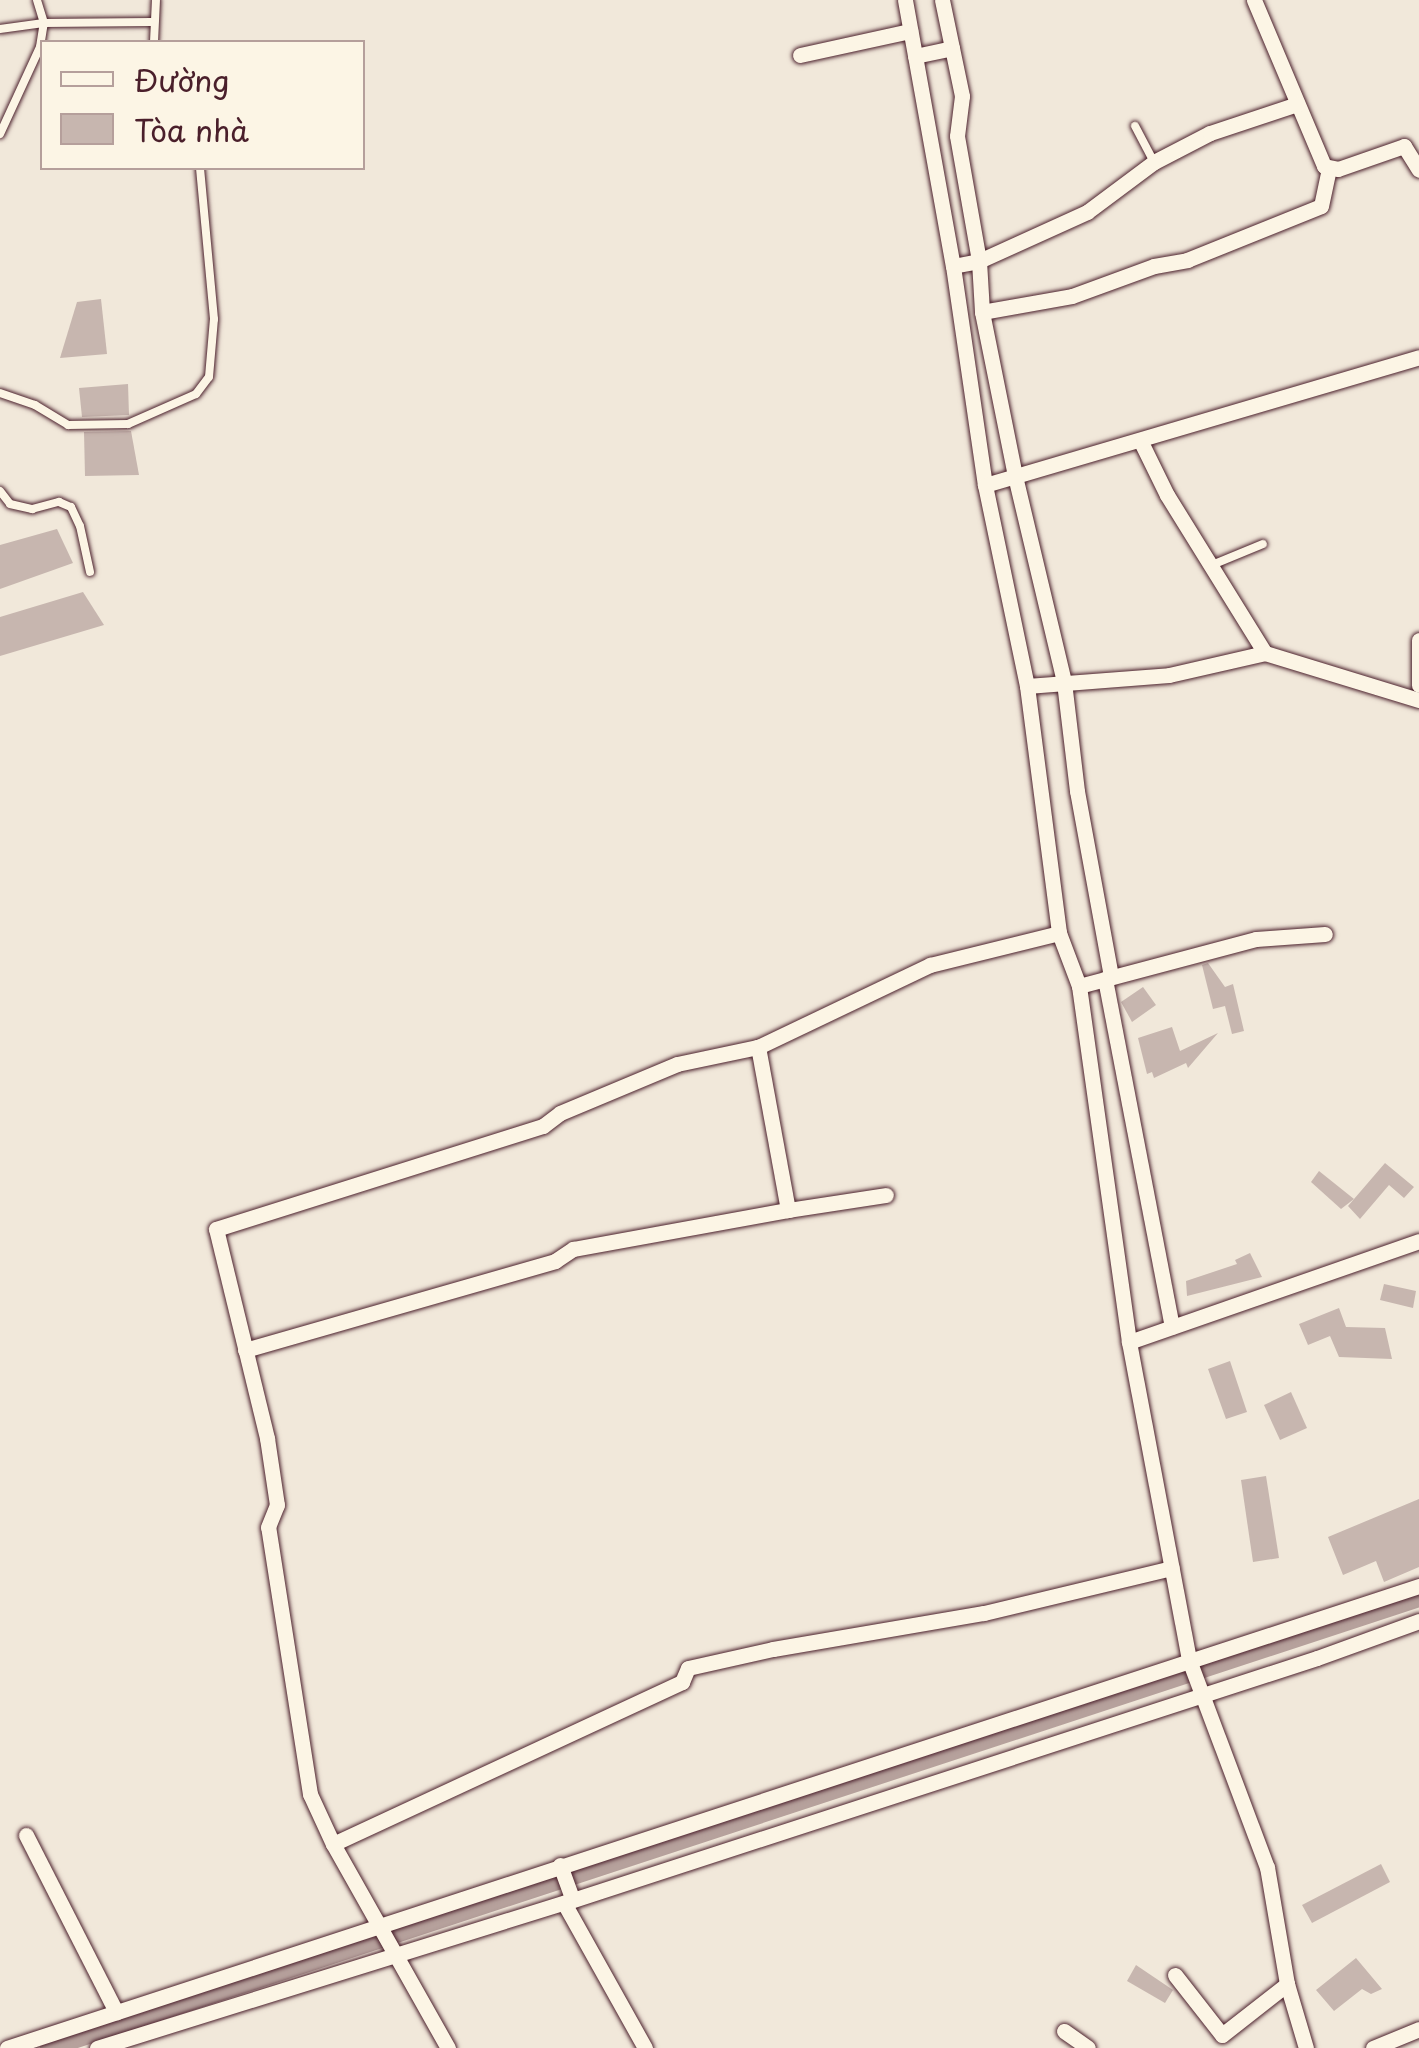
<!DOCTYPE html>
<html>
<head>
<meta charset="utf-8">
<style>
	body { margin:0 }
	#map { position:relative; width:1419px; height:2048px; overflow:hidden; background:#f1e8da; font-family:"Playpen Sans",sans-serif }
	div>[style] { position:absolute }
	.canal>* { height:18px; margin:-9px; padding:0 9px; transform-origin:9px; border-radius:9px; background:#b6a19c }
	.building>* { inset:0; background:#c7b6af }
	.roads { filter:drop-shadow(0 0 2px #4a1f2b) drop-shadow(0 0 2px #4a1f2b) }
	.service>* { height:8px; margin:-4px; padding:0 4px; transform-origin:4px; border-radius:4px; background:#fcf5e5 }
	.minor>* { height:15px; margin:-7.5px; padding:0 7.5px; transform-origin:7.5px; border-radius:7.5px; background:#fcf5e5 }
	span { translate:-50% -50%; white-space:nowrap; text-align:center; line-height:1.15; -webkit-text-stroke:8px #fcf5e5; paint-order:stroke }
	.legend { position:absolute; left:40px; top:40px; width:325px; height:130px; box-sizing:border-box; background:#fcf5e5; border:2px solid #b59f9b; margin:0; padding:12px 18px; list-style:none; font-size:30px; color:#4a1f2b }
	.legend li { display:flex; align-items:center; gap:20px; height:50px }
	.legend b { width:50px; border:2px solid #b59f9b }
</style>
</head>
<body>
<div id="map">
	<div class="canal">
		<div style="left:49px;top:2048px;width:1442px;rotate:-18.18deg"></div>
	</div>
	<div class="building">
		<div style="clip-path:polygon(101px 299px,107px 354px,60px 358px,77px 302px)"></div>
		<div style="clip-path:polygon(128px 384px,129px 415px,82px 417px,79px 388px)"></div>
		<div style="clip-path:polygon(131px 431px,139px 475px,85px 476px,84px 432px)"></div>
		<div style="clip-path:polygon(57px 529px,73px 563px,0 589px,0 545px)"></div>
		<div style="clip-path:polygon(83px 592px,104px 625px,0 656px,0 617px)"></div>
		<div style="clip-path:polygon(1208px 963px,1225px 987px,1233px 984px,1244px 1031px,1232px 1034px,1225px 1006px,1213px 1009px,1202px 965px)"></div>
		<div style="clip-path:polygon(1143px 987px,1156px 1005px,1132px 1022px,1121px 1002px)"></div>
		<div style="clip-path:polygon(1172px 1027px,1180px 1051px,1218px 1033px,1188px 1068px,1186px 1063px,1154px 1078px,1152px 1072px,1147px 1074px,1138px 1038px)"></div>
		<div style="clip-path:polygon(1385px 1163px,1414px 1187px,1404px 1198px,1389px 1185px,1360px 1219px,1348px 1206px)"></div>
		<div style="clip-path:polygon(1319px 1171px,1354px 1199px,1341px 1209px,1311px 1182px)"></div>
		<div style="clip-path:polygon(1250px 1253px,1262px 1277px,1187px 1296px,1186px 1281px,1237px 1264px,1235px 1260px)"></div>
		<div style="clip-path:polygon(1384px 1284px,1416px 1291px,1413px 1308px,1380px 1300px)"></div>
		<div style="clip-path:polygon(1339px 1308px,1346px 1327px,1385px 1328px,1392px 1359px,1339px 1357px,1330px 1336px,1308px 1345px,1299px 1324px)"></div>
		<div style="clip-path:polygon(1230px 1361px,1247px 1412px,1226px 1419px,1208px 1369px)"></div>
		<div style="clip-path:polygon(1291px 1392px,1307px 1428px,1280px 1440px,1264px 1405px)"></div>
		<div style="clip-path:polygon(1266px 1476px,1279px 1558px,1253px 1562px,1241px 1480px)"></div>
		<div style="clip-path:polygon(1419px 1499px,1419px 1567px,1384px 1582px,1376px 1561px,1343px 1575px,1328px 1537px)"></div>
		<div style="clip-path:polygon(1381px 1864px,1390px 1882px,1312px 1923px,1302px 1905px)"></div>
		<div style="clip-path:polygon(1356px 1958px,1382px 1989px,1371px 1994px,1362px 1989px,1334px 2011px,1316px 1990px)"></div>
		<div style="clip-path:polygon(1136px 1965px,1173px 1990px,1165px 2003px,1127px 1981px)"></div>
	</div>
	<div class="roads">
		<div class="service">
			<div style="left:0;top:29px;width:44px;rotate:-7.8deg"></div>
			<div style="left:44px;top:23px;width:107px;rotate:-0.5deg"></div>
			<div style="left:154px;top:42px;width:42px;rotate:-87.3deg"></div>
			<div style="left:1135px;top:126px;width:41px;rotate:62.2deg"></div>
			<div style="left:0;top:134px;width:96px;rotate:-65.3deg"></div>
			<div style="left:40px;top:47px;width:24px;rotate:-81deg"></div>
			<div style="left:44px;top:23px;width:24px;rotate:-107deg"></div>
			<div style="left:0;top:393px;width:37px;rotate:19deg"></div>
			<div style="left:35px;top:405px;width:39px;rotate:31deg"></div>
			<div style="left:68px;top:425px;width:60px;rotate:-1deg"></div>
			<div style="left:128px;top:424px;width:74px;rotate:-23.8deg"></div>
			<div style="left:196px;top:394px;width:21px;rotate:-53deg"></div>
			<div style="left:209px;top:377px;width:58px;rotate:-85.1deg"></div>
			<div style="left:214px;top:319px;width:152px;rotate:-95.3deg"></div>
			<div style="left:0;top:491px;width:16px;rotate:52deg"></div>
			<div style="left:10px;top:504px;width:23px;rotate:13deg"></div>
			<div style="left:32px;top:509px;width:28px;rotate:-15deg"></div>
			<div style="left:59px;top:502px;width:13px;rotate:23deg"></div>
			<div style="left:71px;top:507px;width:21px;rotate:65deg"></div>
			<div style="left:80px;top:526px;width:47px;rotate:77.7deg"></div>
			<div style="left:1212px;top:565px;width:55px;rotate:-22.4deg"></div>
		</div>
		<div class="minor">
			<div style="left:905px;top:0;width:270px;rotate:79.8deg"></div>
			<div style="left:953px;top:266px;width:221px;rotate:81.7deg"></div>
			<div style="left:985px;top:485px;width:205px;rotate:78.2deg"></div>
			<div style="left:1027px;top:686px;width:249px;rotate:82.6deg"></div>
			<div style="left:1059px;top:933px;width:57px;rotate:69.3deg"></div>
			<div style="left:1079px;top:986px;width:359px;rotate:82deg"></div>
			<div style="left:1129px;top:1342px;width:324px;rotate:79.3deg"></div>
			<div style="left:1189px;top:1660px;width:221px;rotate:69.4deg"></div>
			<div style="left:1267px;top:1867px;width:119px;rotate:80.3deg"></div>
			<div style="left:1287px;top:1984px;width:67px;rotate:73.5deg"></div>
			<div style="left:942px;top:0;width:98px;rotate:78.2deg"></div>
			<div style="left:962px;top:96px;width:40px;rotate:97.1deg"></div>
			<div style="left:957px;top:136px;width:127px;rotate:80deg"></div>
			<div style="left:979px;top:261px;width:51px;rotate:86.6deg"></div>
			<div style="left:982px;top:312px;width:167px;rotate:78.6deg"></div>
			<div style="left:1015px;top:476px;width:212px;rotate:76.6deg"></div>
			<div style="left:1064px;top:682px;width:110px;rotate:83.2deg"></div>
			<div style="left:1077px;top:791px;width:189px;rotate:79.6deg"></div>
			<div style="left:1254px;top:0;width:180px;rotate:67.1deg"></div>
			<div style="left:1324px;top:166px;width:14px;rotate:12deg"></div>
			<div style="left:1338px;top:169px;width:70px;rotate:-19.2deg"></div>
			<div style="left:1404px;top:146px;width:28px;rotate:58deg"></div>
			<div style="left:800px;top:55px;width:113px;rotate:-12.3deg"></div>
			<div style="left:915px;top:56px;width:38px;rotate:-12deg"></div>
			<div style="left:953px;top:266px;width:26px;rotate:-11deg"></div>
			<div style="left:979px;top:261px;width:119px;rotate:-24.4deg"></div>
			<div style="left:1087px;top:212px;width:84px;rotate:-36.7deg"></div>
			<div style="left:1154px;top:162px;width:63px;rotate:-27.4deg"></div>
			<div style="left:1210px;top:133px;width:92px;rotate:-18.4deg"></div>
			<div style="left:982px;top:312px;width:91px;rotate:-10.1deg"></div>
			<div style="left:1072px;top:296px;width:87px;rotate:-20.1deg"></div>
			<div style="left:1154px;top:266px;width:34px;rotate:-10deg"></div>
			<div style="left:1187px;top:260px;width:144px;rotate:-21.9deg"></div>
			<div style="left:1321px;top:206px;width:39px;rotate:-78deg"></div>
			<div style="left:1141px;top:442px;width:59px;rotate:63.9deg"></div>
			<div style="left:1167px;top:495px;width:186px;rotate:58.2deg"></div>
			<div style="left:985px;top:485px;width:452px;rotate:-16.4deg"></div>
			<div style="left:1419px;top:640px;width:45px;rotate:90deg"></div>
			<div style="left:1027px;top:686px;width:142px;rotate:-4.4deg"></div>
			<div style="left:1169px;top:675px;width:98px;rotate:-12.9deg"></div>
			<div style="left:1265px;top:653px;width:161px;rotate:17deg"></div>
			<div style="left:1105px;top:979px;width:354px;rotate:79.1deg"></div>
			<div style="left:1079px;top:986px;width:183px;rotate:-14.9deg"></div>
			<div style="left:1256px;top:939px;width:69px;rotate:-4.1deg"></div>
			<div style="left:788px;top:1210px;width:99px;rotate:-8.7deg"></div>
			<div style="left:1129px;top:1342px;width:307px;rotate:-19.2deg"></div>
			<div style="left:245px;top:1350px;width:323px;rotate:-16deg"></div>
			<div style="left:555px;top:1261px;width:22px;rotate:-34deg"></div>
			<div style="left:573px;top:1249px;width:219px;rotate:-10.3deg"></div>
			<div style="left:788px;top:1210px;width:166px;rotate:-100.4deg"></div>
			<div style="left:26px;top:1835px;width:199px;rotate:63deg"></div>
			<div style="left:333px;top:1844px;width:385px;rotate:-24.9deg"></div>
			<div style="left:682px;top:1682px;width:15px;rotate:-67deg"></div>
			<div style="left:688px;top:1668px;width:87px;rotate:-12.6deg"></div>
			<div style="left:773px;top:1649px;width:214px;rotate:-9.7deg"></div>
			<div style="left:984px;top:1613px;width:193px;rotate:-13.5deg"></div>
			<div style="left:560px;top:1865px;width:37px;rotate:70deg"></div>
			<div style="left:564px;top:1903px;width:166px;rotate:60.8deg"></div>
			<div style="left:1175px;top:1975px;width:76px;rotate:51.9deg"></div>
			<div style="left:1222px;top:2035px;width:83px;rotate:-38.1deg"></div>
			<div style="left:1064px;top:2031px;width:29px;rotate:35deg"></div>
			<div style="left:7px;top:2048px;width:1486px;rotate:-18.12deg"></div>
			<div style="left:97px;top:2048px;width:498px;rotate:-17.3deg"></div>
			<div style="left:573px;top:1900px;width:782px;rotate:-18.02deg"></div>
			<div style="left:1317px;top:1658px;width:109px;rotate:-19.9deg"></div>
			<div style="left:448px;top:2048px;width:234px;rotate:-119.4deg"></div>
			<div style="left:333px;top:1844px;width:55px;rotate:-114.7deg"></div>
			<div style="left:310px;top:1794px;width:270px;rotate:-98.9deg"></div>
			<div style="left:268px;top:1527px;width:24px;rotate:-68deg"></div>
			<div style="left:277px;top:1505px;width:68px;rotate:-98.5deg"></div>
			<div style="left:267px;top:1438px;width:215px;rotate:-103.7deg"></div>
			<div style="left:216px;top:1229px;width:343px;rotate:-17.5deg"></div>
			<div style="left:543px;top:1126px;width:21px;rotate:-37deg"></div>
			<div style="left:560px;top:1113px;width:127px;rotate:-22.7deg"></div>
			<div style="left:677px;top:1064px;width:83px;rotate:-11.9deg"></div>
			<div style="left:758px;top:1047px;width:191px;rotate:-25.5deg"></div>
			<div style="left:930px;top:965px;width:133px;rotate:-13.9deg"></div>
			<div style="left:1373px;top:2048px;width:50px;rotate:-22.4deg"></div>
		</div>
	</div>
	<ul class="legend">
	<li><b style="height:12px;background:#fcf5e5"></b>Đường</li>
	<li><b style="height:28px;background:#c7b6af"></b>Tòa nhà</li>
	</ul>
</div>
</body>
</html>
